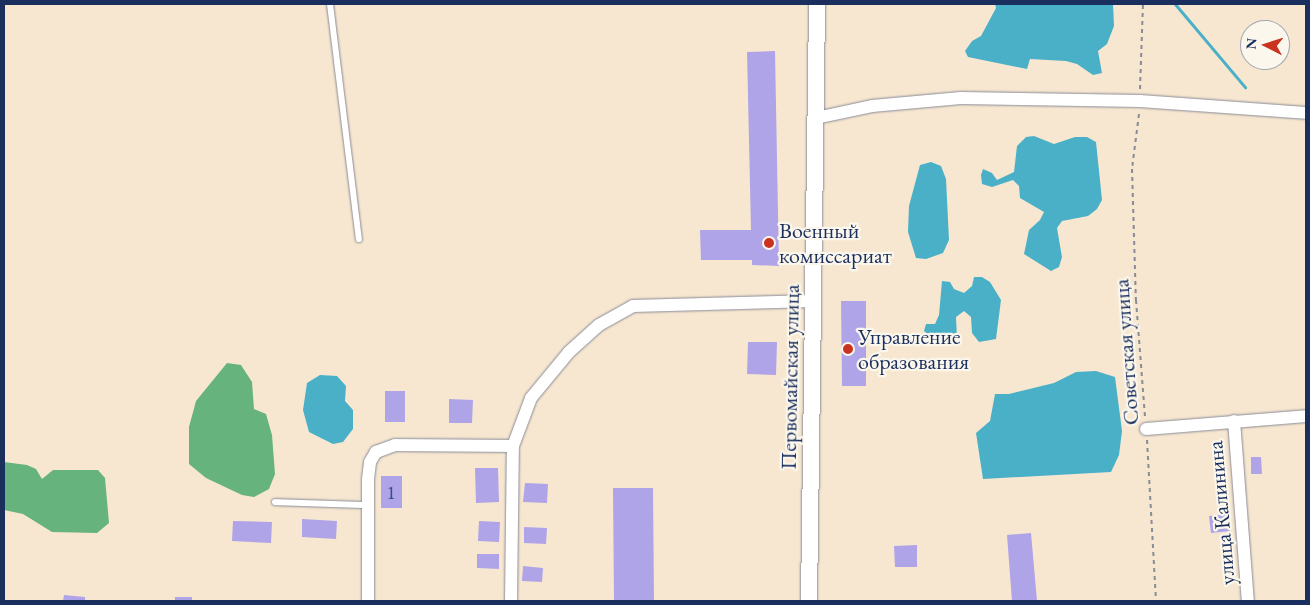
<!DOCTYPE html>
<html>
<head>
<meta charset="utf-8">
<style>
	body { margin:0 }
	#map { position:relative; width:1310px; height:605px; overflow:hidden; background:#f7e7d0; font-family:"EB Garamond",serif }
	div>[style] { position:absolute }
	.forest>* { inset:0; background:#66b37d }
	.water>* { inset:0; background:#49b0c8 }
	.stream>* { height:3px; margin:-1.5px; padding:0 1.5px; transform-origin:1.5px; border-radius:1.5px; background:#49b0c8 }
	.building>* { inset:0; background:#afa4e8 }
	.path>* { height:2px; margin-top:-1px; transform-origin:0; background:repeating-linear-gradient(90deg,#898b97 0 4px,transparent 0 8px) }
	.roads { filter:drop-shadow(0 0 1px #898b97) drop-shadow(0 0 1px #898b97) }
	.service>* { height:6px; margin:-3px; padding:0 3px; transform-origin:3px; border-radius:3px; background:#fff }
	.minor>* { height:12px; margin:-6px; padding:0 6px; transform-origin:6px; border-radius:6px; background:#fff }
	.tertiary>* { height:16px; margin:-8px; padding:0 8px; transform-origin:8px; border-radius:8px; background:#fff }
	.dots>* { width:14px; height:14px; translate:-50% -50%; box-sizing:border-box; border:2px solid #fbf7ec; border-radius:50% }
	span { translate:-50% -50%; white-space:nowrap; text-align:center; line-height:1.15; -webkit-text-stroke:4.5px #fbf7ec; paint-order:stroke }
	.number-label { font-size:20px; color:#404c80 }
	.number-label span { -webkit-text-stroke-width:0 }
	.poi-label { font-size:22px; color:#1b2f5e }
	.left { translate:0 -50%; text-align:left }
	.street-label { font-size:22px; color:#1b2f5e }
	.frame { position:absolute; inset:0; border:5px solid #1b2f5e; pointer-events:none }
	.north { position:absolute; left:1240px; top:20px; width:50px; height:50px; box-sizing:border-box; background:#fbf7ec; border:1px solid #a1a7b3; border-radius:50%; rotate:275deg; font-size:14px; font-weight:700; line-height:20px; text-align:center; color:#1b2f5e }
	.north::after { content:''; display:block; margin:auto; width:18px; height:22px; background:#c8321e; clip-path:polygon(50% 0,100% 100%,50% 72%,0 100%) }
</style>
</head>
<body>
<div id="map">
	<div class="forest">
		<div style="clip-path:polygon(227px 363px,241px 365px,252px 382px,254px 409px,266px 414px,272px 435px,275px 474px,269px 489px,254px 497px,242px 495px,206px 478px,189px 464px,189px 427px,196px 401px)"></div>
		<div style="clip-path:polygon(4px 462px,27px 465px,36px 469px,42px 479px,53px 470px,98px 470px,105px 478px,109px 523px,97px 533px,52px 532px,23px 514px,4px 510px)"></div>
	</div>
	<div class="water">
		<div style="clip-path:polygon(995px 4px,1113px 4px,1114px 26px,1107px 44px,1098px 51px,1102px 73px,1093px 75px,1077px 64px,1066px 61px,1030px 59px,1027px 69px,968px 57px,965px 51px,972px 41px,981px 36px,996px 8px)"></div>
		<div style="clip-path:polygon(1034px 136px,1054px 144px,1075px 137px,1087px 137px,1096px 142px,1102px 200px,1097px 209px,1088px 216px,1062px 221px,1057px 228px,1062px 257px,1059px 267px,1051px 271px,1024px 254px,1029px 230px,1040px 220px,1044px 212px,1020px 198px,1019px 186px,1013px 180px,992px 187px,982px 184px,981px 175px,983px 169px,992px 173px,997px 180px,1014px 172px,1017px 146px,1026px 137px)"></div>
		<div style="clip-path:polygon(931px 162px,941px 166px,946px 179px,949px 240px,943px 253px,926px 259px,916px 258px,908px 232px,909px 206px,920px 165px)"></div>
		<div style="clip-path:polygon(974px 277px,982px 277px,990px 282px,1001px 300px,996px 339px,979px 342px,972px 333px,971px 317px,964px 311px,956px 317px,957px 338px,949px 346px,939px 345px,924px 331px,926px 324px,935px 324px,939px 315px,942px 281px,950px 282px,954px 289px,964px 293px,972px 286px)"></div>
		<div style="clip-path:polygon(1096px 371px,1115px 377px,1122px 431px,1119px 455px,1111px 472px,983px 479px,976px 433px,990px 421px,995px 394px,1009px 394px,1054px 383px,1076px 372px)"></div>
		<div style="clip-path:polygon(320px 375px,337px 376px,346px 386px,345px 401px,353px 410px,353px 429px,343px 442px,333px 444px,309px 432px,303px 410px,307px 383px)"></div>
	</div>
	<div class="stream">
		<div style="left:1175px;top:4px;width:109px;rotate:49.9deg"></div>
	</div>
	<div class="building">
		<div style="clip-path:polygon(775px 51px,779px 266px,752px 265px,752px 260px,701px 260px,700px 230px,751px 230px,747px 52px)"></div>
		<div style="clip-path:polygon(841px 301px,866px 301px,866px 386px,842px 386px)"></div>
		<div style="clip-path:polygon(748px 342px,777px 342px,776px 375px,747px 374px)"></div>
		<div style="clip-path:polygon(385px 391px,405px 391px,405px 422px,385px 422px)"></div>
		<div style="clip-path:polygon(449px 399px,473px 400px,472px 423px,449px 423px)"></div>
		<div style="clip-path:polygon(1251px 457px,1261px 457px,1262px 474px,1251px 474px)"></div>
		<div style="clip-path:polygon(475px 468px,498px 468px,499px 502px,476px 503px)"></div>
		<div style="clip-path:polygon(381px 476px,402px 476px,402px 508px,381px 508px)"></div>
		<div style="clip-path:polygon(525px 483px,548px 484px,547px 503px,523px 502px)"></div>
		<div style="clip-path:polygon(613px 488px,653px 488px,654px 601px,614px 601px)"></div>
		<div style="clip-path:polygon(1228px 514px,1230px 531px,1211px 533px,1209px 516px)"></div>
		<div style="clip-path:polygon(302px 519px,337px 521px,336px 539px,302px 537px)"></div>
		<div style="clip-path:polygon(233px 521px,272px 522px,271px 543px,232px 541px)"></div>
		<div style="clip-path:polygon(479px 521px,500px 522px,499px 542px,478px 541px)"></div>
		<div style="clip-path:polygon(524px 527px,547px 528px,546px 544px,524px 543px)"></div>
		<div style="clip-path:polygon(1031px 533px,1037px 601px,1012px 601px,1007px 535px)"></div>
		<div style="clip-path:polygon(917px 545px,917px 567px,895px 567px,894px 546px)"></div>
		<div style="clip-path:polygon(477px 554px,499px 554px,499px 569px,477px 568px)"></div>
		<div style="clip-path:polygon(523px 566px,543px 568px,542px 582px,522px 581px)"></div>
		<div style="clip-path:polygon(64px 595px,85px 597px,85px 601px,63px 601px)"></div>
		<div style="clip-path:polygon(175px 597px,192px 597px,192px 601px,175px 601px)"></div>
	</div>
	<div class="path">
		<div style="left:1140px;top:89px;width:85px;rotate:-88deg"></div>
		<div style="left:1139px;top:114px;width:55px;rotate:97.3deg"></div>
		<div style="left:1132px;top:169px;width:131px;rotate:88.3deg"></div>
		<div style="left:1136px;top:300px;width:118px;rotate:85.6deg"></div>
		<div style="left:1147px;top:440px;width:161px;rotate:86.8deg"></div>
	</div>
	<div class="roads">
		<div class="service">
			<div style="left:330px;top:4px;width:237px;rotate:83deg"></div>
			<div style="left:275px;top:502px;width:92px;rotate:1.9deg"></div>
		</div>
		<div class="minor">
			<div style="left:816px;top:118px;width:57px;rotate:-12.1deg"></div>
			<div style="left:872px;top:106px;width:89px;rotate:-5.1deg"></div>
			<div style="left:961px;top:98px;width:179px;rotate:1deg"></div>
			<div style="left:1140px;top:101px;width:166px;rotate:4.1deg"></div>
			<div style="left:1234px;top:421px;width:181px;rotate:85.6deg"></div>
			<div style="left:1146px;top:429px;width:161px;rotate:-4.6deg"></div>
			<div style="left:368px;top:601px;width:122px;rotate:-90deg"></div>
			<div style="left:368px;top:479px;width:17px;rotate:-83deg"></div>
			<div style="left:370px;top:462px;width:12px;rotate:-59deg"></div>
			<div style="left:376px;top:452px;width:20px;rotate:-20deg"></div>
			<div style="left:395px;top:445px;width:118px;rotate:0.5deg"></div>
			<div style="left:511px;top:601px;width:155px;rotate:-89.3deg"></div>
			<div style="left:513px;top:446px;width:51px;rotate:-69.4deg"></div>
			<div style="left:531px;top:398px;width:60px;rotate:-50.4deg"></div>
			<div style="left:569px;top:352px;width:40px;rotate:-42deg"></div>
			<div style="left:599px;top:325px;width:39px;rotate:-29deg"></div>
			<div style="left:633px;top:306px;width:180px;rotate:-1.6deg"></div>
		</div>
		<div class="tertiary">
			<div style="left:809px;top:601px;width:597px;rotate:-89.23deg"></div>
		</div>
	</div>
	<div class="dots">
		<div style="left:769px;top:243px;background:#c8321e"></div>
		<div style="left:848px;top:349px;background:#c8321e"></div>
	</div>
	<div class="number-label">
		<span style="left:391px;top:492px">1</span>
	</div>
	<div class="poi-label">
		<span class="left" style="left:779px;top:243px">Военный<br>комиссариат</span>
		<span class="left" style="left:858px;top:349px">Управление<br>образования</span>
	</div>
	<div class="street-label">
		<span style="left:1126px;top:352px;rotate:-94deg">Советская улица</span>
		<span style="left:790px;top:377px;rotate:-89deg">Первомайская улица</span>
		<span style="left:1221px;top:513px;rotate:-95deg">улица Калинина</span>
	</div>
	<div class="frame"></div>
	<div class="north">N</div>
</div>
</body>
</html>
